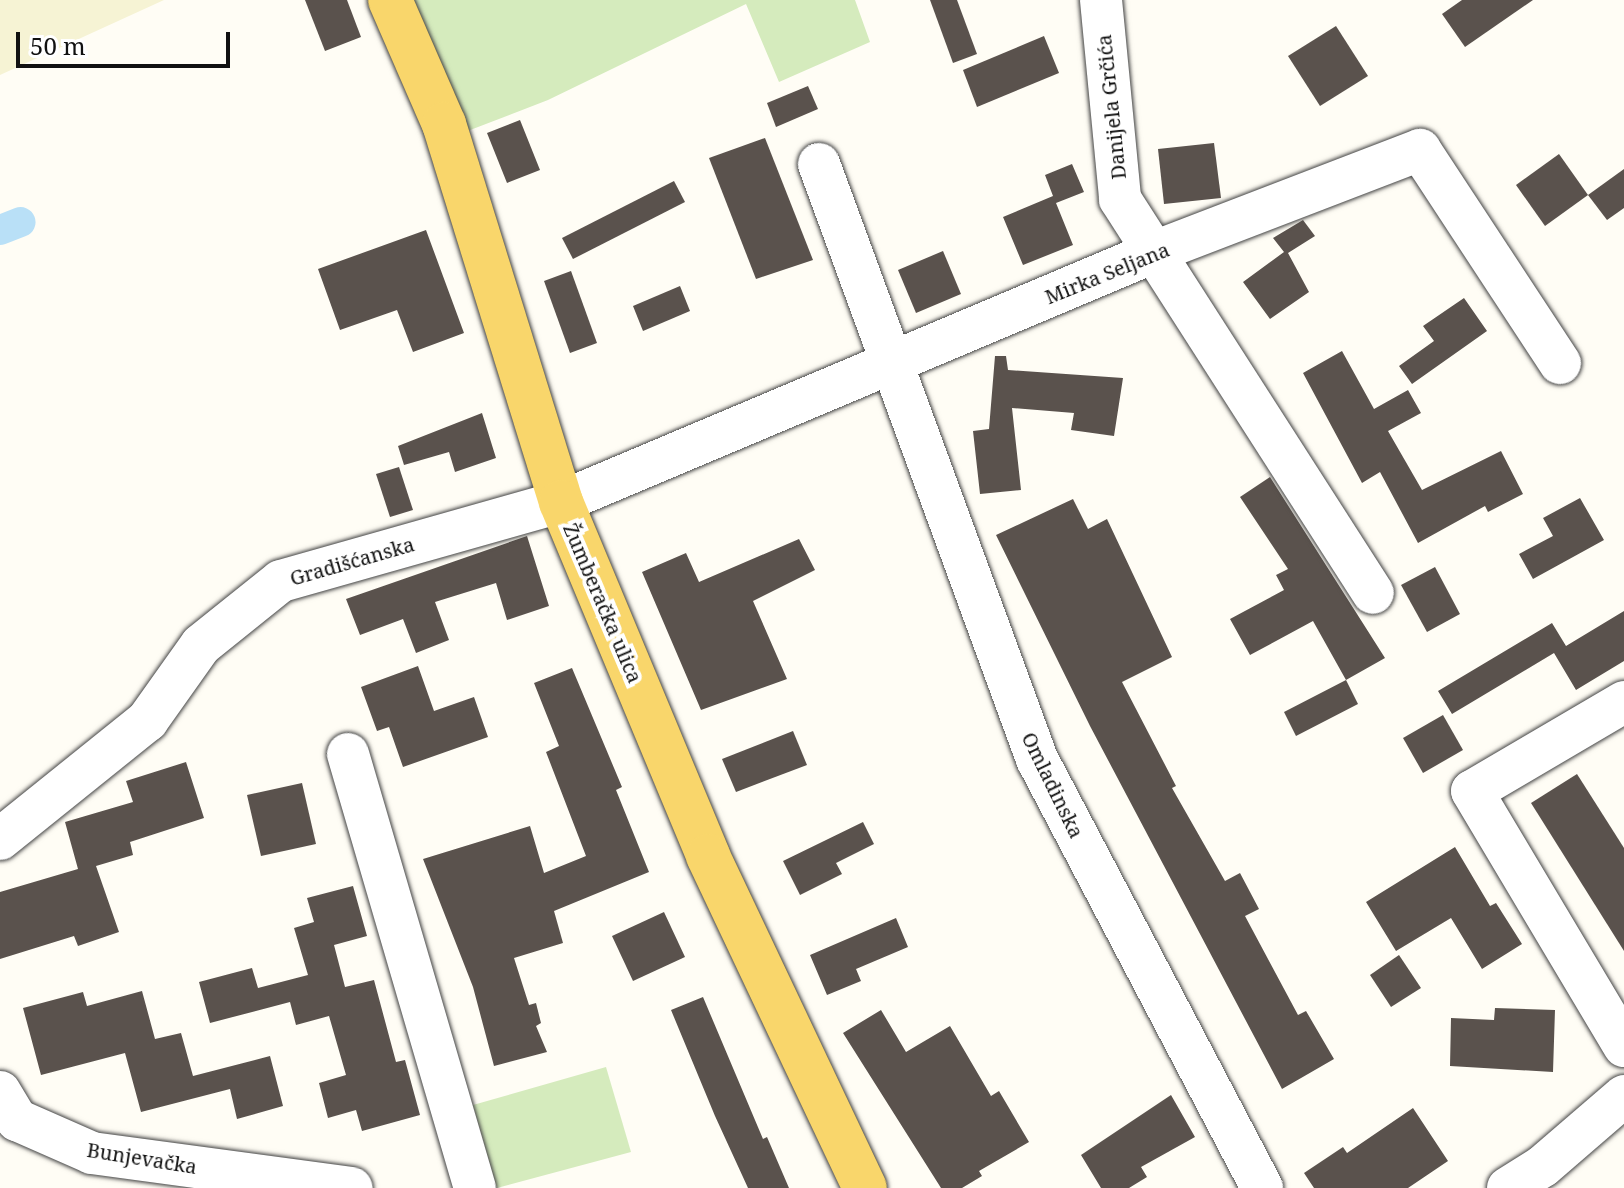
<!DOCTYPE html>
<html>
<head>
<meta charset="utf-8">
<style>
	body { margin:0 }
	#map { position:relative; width:1624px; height:1188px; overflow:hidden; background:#fffdf5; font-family:"Noto Serif",serif }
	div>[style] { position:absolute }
	.farmland>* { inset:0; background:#f6f3d4 }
	.green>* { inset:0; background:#d5ebbd }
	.canal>* { height:30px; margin:-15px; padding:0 15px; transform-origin:15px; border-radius:15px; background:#b9e0f7 }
	.building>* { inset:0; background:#5a524d }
	.roads { filter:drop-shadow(0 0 2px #444) drop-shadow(0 0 2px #444) }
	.minor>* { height:42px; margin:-21px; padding:0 21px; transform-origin:21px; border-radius:21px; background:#fff }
	.major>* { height:44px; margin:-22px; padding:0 22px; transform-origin:22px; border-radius:22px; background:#f9d66b }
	span { translate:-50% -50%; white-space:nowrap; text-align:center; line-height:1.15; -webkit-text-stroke:8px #fff; paint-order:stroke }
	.street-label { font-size:20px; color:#111 }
	.scale { position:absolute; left:16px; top:32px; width:214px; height:36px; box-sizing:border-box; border:4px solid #111; border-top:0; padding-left:10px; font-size:24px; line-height:28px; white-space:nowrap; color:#111; -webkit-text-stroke:6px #fff; paint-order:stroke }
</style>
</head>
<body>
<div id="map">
	<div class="farmland">
		<div style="clip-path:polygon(0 0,164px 0,0 75px)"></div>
	</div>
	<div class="green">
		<div style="clip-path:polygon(410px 0,855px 0,870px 42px,779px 82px,746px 4px,548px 100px,465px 132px)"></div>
		<div style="clip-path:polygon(606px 1067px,631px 1152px,497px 1188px,473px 1105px)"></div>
	</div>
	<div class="canal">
		<div style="left:0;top:230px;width:22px;rotate:-21deg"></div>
	</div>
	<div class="building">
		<div style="clip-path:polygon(305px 0,347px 0,361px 37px,325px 51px)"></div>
		<div style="clip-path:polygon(930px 0,957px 0,977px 54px,953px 63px)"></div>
		<div style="clip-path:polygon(1462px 0,1533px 0,1465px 47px,1442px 14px)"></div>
		<div style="clip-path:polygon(1336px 26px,1368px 76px,1320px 106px,1288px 56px)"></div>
		<div style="clip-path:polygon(1044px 36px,1059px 73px,977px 107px,963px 70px)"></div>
		<div style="clip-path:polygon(808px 86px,818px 109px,776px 127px,767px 103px)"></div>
		<div style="clip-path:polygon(520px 120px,540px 170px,507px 183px,487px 133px)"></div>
		<div style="clip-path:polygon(765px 138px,813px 260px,756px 279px,709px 158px)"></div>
		<div style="clip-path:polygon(1214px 143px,1221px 198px,1164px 204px,1158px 149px)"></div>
		<div style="clip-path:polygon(1559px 154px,1588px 195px,1545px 226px,1516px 185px)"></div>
		<div style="clip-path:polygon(1072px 164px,1084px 192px,1056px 203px,1073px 245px,1023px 265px,1003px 217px,1053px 196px,1045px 175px)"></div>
		<div style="clip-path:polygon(1624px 169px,1624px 208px,1607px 220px,1588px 195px)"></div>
		<div style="clip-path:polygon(674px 181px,685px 202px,573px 259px,562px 238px)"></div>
		<div style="clip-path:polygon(1303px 220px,1315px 236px,1288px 253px,1309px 292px,1270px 319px,1243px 282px,1284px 252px,1273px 238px)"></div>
		<div style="clip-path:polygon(426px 230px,464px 333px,413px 352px,397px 310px,340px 330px,318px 269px)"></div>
		<div style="clip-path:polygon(943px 251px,961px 294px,916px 313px,898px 270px)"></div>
		<div style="clip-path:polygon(571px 271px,597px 343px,570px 353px,544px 281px)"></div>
		<div style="clip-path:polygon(680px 286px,690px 311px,643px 331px,633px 306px)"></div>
		<div style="clip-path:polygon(1464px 298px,1487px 331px,1412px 384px,1399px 366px,1434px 341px,1423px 326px)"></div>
		<div style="clip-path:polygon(1342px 351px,1374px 409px,1408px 390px,1421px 413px,1388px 431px,1422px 490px,1501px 451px,1523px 494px,1488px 512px,1485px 506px,1418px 543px,1380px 472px,1362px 483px,1303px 373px)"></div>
		<div style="clip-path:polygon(995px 356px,1006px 356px,1008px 370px,1123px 378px,1114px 436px,1071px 430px,1074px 413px,1012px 408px,1021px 490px,980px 494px,973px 431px,989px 429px)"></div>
		<div style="clip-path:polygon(482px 413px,496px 458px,455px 472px,449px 452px,404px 465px,398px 446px)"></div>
		<div style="clip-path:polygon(399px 467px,413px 510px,390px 517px,376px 474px)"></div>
		<div style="clip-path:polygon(1270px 477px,1385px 658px,1346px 680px,1313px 621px,1250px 655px,1230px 619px,1284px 590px,1276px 575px,1288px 569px,1240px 497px)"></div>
		<div style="clip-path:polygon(1580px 498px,1604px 540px,1533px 579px,1519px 554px,1553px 536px,1543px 518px)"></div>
		<div style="clip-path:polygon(1073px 499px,1088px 529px,1107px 519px,1172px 657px,1122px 682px,1176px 786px,1172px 788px,1225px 881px,1240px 873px,1259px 909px,1245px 916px,1298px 1015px,1306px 1011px,1334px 1059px,1282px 1089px,1090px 726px,996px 535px)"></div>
		<div style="clip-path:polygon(527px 536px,549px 606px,507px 620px,496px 583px,435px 602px,449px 640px,416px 653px,403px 619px,360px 635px,346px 599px)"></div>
		<div style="clip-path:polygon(799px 539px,815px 570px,753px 601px,787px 679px,701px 710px,642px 572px,686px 553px,699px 582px)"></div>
		<div style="clip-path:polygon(1435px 567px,1460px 614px,1427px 632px,1401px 585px)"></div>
		<div style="clip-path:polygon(1624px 611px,1624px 661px,1576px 690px,1554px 653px,1452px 714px,1438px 691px,1552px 623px,1566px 646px)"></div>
		<div style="clip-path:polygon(418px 666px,434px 711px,474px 697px,488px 737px,403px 767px,389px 727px,377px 731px,361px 687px)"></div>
		<div style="clip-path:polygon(572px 668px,622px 787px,616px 790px,649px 872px,554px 911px,563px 943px,514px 958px,529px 1005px,536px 1003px,541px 1023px,536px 1026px,547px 1052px,494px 1066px,473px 987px,423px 859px,530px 826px,544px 873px,586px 856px,546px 752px,559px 746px,534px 683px)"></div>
		<div style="clip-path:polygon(1346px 680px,1358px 704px,1296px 736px,1284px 712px)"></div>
		<div style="clip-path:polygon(1443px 715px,1463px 750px,1423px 773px,1403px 738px)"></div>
		<div style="clip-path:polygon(793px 731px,807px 765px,736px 792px,722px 759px)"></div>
		<div style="clip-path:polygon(186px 762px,204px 818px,130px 842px,133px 855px,96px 866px,119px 932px,78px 946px,74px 936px,0 959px,0 892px,78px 869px,65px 822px,133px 802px,126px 781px)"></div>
		<div style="clip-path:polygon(1577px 774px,1624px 848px,1624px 951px,1531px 803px)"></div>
		<div style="clip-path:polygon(302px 783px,316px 844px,261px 856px,247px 795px)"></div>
		<div style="clip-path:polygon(863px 822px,874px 844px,836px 863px,842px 874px,800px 895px,783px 861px)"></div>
		<div style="clip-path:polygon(1455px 847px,1490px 906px,1496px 903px,1522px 944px,1482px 969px,1451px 918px,1396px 951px,1366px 902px)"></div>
		<div style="clip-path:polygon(353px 886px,367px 936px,334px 945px,345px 987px,374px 980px,396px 1062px,405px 1060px,420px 1115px,362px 1131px,356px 1110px,328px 1118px,319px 1083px,346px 1075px,329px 1016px,296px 1025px,290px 1002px,210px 1023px,199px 982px,252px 968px,258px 988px,308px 975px,294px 928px,314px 922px,307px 898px)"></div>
		<div style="clip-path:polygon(664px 912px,685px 957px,633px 981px,612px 936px)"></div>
		<div style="clip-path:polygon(896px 918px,908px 947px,856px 969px,861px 981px,827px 995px,810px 955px)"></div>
		<div style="clip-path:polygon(1399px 955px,1421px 988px,1391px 1007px,1370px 975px)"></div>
		<div style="clip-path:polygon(142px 991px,155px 1039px,181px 1033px,193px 1076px,270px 1056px,283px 1106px,237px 1119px,230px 1089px,141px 1112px,125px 1053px,41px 1075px,23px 1008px,83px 992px,87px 1006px)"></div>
		<div style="clip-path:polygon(703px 997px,763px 1139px,767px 1137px,789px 1188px,748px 1188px,715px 1116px,671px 1010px)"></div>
		<div style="clip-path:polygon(1495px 1008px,1555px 1010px,1553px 1072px,1450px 1066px,1451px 1018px,1494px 1020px)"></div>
		<div style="clip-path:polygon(881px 1010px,906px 1052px,950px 1026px,991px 1096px,999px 1091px,1029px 1142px,979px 1171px,982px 1176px,962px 1188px,941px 1188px,843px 1033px)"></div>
		<div style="clip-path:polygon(1171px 1095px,1195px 1137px,1141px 1167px,1147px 1177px,1129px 1188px,1101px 1188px,1081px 1155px)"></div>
		<div style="clip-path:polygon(1413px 1108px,1448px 1161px,1408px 1188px,1314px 1188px,1304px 1173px,1343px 1147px,1347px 1153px)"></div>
	</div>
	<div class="roads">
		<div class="minor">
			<div style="left:1101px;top:0;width:200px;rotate:84.5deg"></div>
			<div style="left:1120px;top:199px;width:468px;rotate:57.3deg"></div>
			<div style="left:819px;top:164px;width:634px;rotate:69.88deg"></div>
			<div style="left:1037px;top:759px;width:484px;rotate:62.3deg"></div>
			<div style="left:1624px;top:702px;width:176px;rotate:149.6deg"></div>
			<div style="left:1472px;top:791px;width:297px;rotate:59.2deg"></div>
			<div style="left:348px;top:754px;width:452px;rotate:73.7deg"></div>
			<div style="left:0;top:839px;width:189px;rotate:-38.8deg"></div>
			<div style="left:147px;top:721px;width:93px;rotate:-54.6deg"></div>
			<div style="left:201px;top:645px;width:102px;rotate:-38.7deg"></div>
			<div style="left:281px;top:581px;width:291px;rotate:-15.8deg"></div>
			<div style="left:561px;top:502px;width:644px;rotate:-22.86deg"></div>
			<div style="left:1154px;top:252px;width:285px;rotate:-21deg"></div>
			<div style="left:1420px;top:150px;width:255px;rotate:56.7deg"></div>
			<div style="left:0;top:1092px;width:33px;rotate:59deg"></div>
			<div style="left:17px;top:1120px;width:82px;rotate:23.7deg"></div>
			<div style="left:92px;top:1153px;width:262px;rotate:7.7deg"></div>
			<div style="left:1508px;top:1188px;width:41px;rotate:-32.2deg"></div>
			<div style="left:1543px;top:1166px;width:107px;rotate:-40.8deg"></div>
		</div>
		<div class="major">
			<div style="left:390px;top:0;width:135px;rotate:66.5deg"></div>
			<div style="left:444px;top:124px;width:396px;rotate:72.8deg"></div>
			<div style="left:561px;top:502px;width:383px;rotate:67.4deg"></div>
			<div style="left:708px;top:856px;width:367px;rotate:64.7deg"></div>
		</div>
	</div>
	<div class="street-label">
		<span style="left:1111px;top:107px;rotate:-96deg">Danijela Grčića</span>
		<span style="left:1107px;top:273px;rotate:-22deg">Mirka Seljana</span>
		<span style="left:352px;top:561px;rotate:-16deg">Gradišćanska</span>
		<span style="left:603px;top:603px;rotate:67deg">Žumberačka ulica</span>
		<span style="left:1053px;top:785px;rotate:64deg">Omladinska</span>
		<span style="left:142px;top:1158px;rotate:9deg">Bunjevačka</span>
	</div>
	<div class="scale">50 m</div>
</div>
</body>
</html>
